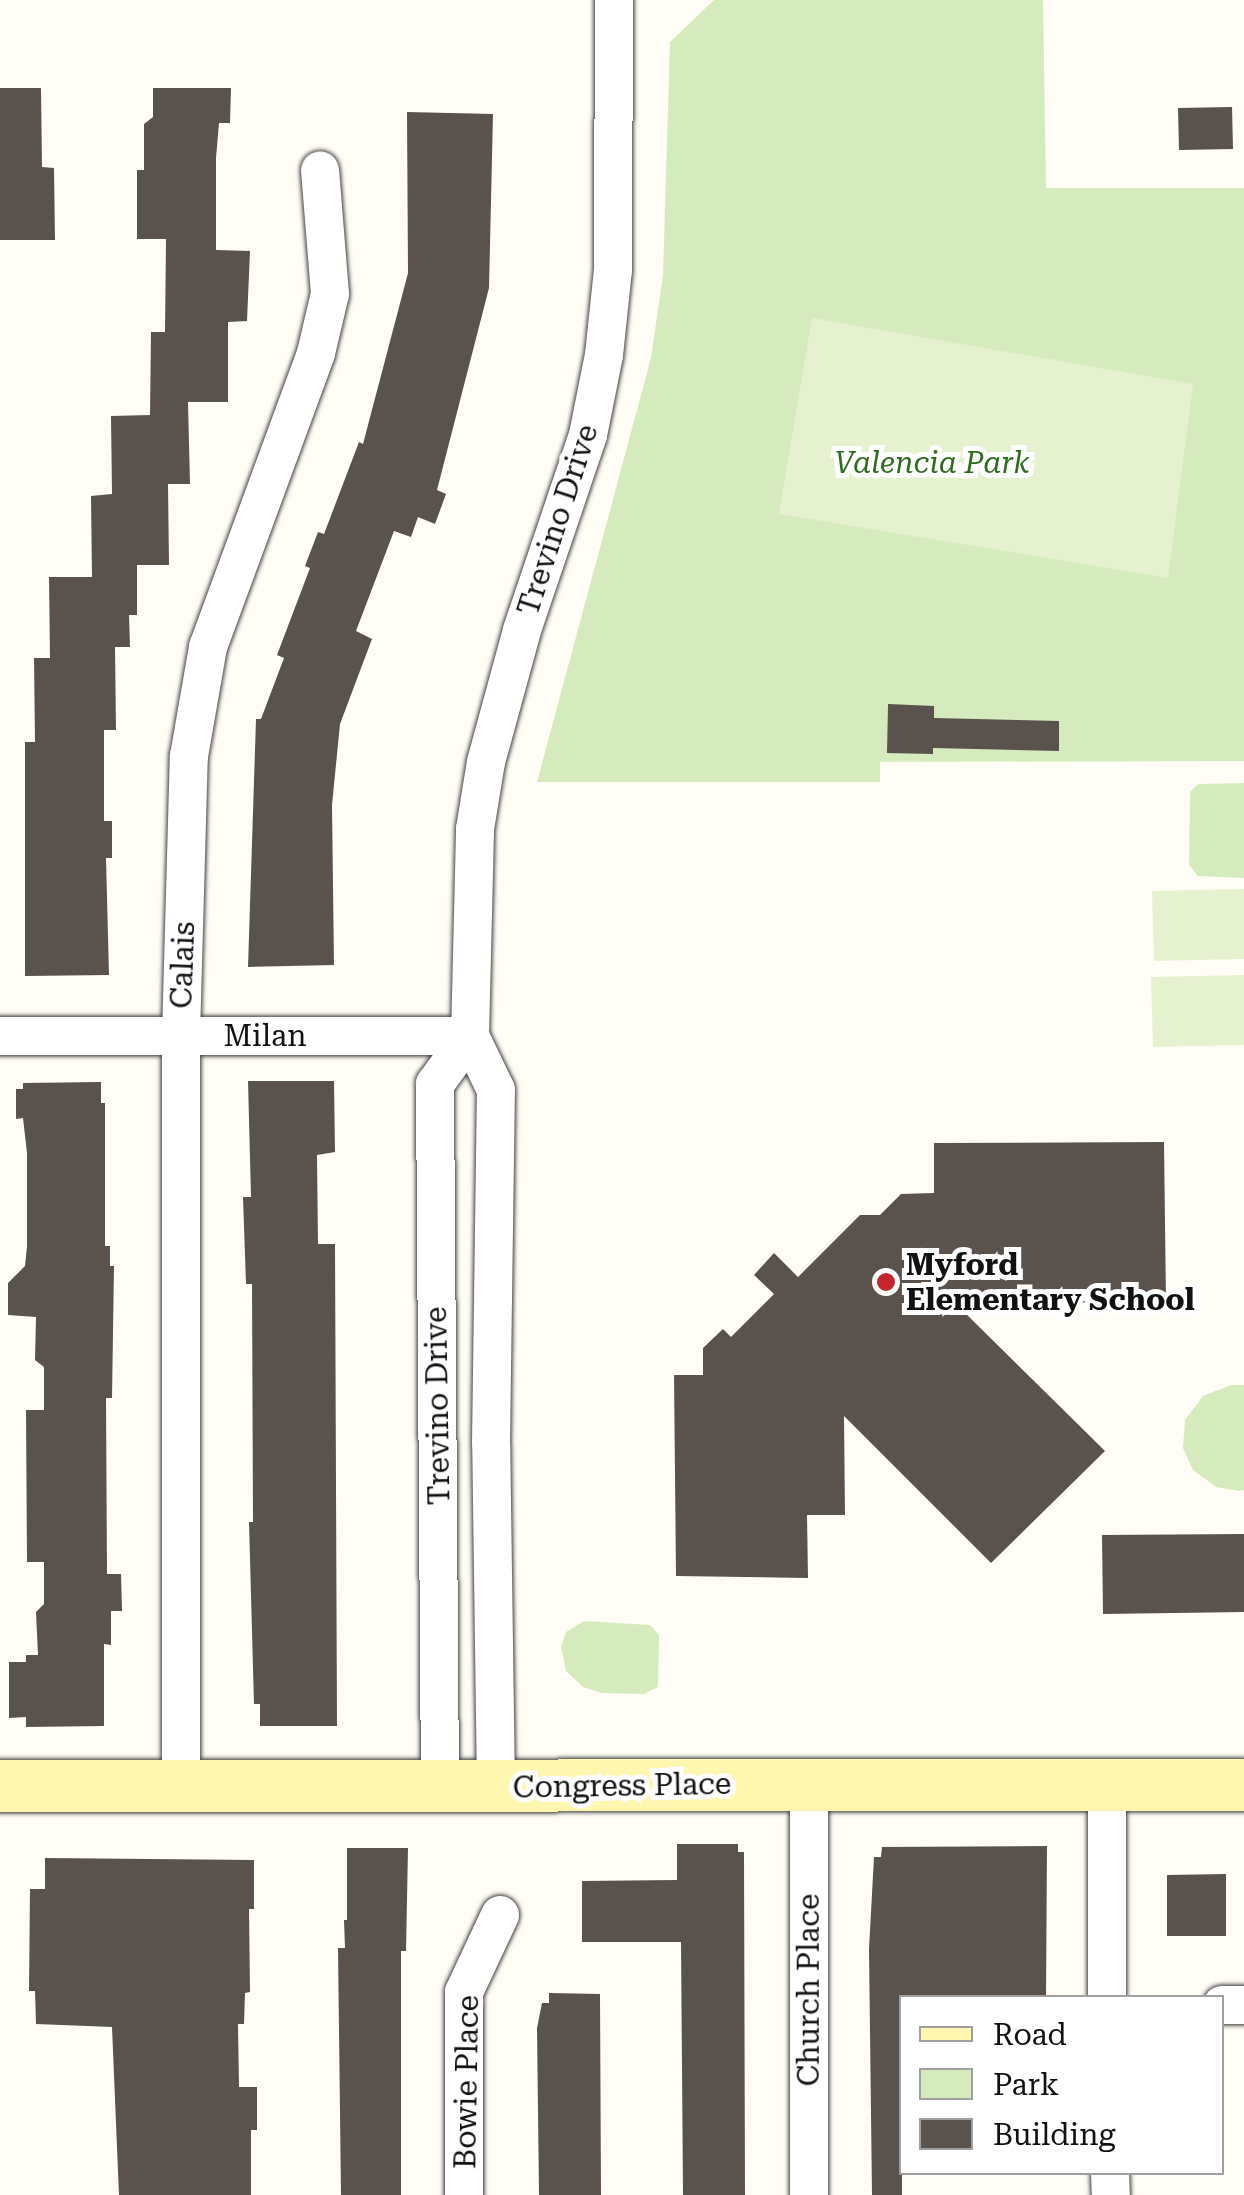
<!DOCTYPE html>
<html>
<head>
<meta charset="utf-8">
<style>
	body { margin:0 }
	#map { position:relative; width:1244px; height:2195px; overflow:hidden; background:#fffdf5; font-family:"Roboto Serif",serif }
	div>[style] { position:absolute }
	.green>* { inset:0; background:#d5ebbd }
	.pitch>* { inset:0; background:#e6f2cf }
	.building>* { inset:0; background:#5a524d }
	.roads { filter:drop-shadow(0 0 2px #444) drop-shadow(0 0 2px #444) }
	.street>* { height:38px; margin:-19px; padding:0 19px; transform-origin:19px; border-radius:19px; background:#fff }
	.secondary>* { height:52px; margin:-26px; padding:0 26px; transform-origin:26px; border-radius:26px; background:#fff6b0 }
	.dots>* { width:28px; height:28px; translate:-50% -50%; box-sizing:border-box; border:5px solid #fff; border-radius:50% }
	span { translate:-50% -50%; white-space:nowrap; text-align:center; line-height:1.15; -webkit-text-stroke:10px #fff; paint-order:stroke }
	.park-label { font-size:30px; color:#2f6b1f; font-style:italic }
	.street-label { font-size:30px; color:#111 }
	.poi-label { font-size:30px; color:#111; font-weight:700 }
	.left { translate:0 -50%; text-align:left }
	.legend { position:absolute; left:899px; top:1995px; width:325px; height:180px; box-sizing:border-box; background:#fff; border:2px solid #a0a0a0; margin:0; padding:12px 18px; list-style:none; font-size:30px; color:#111 }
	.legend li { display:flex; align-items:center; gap:20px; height:50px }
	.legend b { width:50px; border:2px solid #a0a0a0 }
</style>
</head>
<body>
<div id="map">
	<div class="green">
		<i style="clip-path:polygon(714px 0,1043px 0,1046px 188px,1244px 188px,1244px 761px,880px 762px,880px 782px,537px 782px,651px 358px,663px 275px,670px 42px)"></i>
		<i style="clip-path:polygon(1244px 783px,1244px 878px,1198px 876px,1189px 865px,1190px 792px,1198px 784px)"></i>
		<i style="clip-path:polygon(1231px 1385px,1244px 1385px,1244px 1490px,1239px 1491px,1216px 1487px,1193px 1470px,1183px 1448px,1185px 1420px,1203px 1396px)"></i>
		<i style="clip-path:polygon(584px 1621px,650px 1625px,659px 1635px,658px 1687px,644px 1694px,602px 1693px,583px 1687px,566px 1671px,561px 1647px,566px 1632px)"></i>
	</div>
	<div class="pitch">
		<i style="clip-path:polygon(812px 318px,1193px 384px,1168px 578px,779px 514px)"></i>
		<i style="clip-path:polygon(1244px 889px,1244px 959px,1154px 961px,1152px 891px)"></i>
		<i style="clip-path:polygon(1244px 975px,1244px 1045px,1153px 1047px,1151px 977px)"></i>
	</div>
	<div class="building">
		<i style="clip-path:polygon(0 88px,41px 88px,42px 167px,54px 168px,55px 240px,0 240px)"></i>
		<i style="clip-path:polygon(153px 88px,231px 88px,230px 123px,219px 123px,216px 158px,216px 250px,250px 251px,247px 321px,228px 322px,228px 402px,188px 402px,190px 484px,168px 484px,169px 565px,137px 565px,137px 615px,129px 615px,130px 647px,115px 647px,116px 730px,104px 730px,104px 821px,112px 821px,112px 858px,106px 858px,109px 975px,25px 976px,25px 742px,35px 742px,34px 658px,50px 658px,49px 577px,92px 577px,91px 496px,112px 494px,111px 416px,150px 415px,151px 332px,165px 332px,166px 239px,137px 239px,137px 170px,144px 170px,144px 124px,153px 117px)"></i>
		<i style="clip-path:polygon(1232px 107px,1233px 149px,1179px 150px,1178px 108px)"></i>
		<i style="clip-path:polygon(407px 112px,493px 114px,489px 288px,437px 490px,446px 494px,435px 524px,418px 517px,411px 537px,394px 531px,356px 631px,372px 639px,340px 724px,332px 805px,334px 965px,248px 967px,256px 719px,261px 719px,284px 658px,277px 655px,310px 568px,305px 566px,318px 532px,324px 534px,359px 442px,363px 444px,408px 273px)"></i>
		<i style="clip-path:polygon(888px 704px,934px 706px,934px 718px,1059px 721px,1059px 751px,933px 748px,933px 754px,887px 753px)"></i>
		<i style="clip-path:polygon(248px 1081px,334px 1081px,335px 1152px,317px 1155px,318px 1244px,335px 1244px,337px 1726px,260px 1726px,260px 1704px,254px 1704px,249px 1522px,253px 1522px,252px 1284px,246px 1284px,243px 1197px,251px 1197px)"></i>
		<i style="clip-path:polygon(101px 1082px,101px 1103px,105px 1103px,105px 1246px,110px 1246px,110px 1266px,114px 1266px,112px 1398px,106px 1398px,107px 1574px,121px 1574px,122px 1611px,111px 1611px,111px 1645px,104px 1644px,104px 1726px,26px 1727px,26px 1717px,9px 1718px,9px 1662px,26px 1662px,26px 1655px,38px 1655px,36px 1612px,44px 1604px,44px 1562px,27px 1562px,26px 1410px,44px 1410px,44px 1367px,35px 1360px,36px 1317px,8px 1315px,8px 1283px,25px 1266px,27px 1246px,27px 1153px,23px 1118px,16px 1119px,16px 1089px,23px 1089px,23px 1083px)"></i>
		<i style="clip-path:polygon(1164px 1142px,1166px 1302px,955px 1303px,1105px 1451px,991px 1563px,844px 1416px,845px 1515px,807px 1515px,808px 1578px,676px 1576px,674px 1375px,703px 1375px,703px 1348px,723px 1329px,731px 1337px,774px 1294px,754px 1275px,774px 1253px,798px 1277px,860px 1215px,880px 1215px,901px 1194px,934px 1193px,934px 1143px)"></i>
		<i style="clip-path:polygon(1244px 1534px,1244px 1612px,1103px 1614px,1102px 1535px)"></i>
		<i style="clip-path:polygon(677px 1844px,738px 1844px,738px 1852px,744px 1852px,745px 2195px,683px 2195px,681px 1942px,582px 1942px,582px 1881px,677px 1880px)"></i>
		<i style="clip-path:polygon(1047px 1846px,1046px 1998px,902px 1998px,902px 2195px,872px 2195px,869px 1949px,874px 1857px,881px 1857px,882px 1847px)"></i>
		<i style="clip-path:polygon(347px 1848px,408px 1848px,406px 1951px,401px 1951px,401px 2195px,341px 2195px,338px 1948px,345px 1948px,344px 1920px,347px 1920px)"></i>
		<i style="clip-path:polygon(45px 1858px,254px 1860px,254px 1909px,249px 1909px,250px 1992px,245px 1993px,244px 2024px,238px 2024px,239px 2087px,257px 2087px,257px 2130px,251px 2130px,251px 2195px,119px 2195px,112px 2027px,36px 2024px,35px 1991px,29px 1991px,30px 1889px,45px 1889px)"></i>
		<i style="clip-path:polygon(1226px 1874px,1226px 1936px,1167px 1936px,1167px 1875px)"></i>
		<i style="clip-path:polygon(549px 1993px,600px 1994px,601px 2195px,539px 2195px,537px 2028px,542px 2003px,549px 2003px)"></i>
	</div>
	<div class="roads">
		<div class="street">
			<i style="left:0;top:1036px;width:470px"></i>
			<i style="left:181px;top:1784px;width:748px;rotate:-90deg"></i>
			<i style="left:181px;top:1036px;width:280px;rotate:-88.4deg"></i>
			<i style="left:189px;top:756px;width:111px;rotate:-80.1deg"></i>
			<i style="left:208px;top:647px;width:313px;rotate:-69.8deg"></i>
			<i style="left:316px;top:353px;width:61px;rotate:-76.7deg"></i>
			<i style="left:330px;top:294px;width:124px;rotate:-94.6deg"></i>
			<i style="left:809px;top:1784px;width:411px;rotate:90deg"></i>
			<i style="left:440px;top:1787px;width:703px;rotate:-90.41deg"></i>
			<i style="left:435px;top:1084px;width:59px;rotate:-53.9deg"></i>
			<i style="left:496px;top:1788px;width:345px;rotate:-90.8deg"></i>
			<i style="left:491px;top:1443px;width:353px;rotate:-89.2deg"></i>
			<i style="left:496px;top:1090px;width:60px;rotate:-115.7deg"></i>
			<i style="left:470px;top:1036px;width:207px;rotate:-88.6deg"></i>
			<i style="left:475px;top:829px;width:68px;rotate:-80.7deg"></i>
			<i style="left:486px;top:762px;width:137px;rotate:-74.7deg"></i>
			<i style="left:522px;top:630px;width:206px;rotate:-71.3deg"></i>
			<i style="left:588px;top:435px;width:82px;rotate:-78.7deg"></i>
			<i style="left:604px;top:355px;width:85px;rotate:-84deg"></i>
			<i style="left:613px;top:270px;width:270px;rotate:-89.8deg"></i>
			<i style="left:1107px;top:1998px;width:215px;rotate:-90deg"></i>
			<i style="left:1222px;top:2005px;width:22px"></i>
			<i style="left:1110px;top:2172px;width:23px;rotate:88deg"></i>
			<i style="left:464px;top:2195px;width:203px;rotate:-90deg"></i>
			<i style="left:464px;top:1992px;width:85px;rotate:-64.9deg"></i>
		</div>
		<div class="secondary">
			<i style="left:0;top:1786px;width:1244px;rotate:-0.05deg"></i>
		</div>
	</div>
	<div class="dots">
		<i style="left:886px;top:1282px;background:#c4262e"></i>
	</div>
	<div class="park-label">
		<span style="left:932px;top:463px">Valencia Park</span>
	</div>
	<div class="street-label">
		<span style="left:558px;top:520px;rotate:-72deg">Trevino Drive</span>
		<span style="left:183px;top:965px;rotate:-88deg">Calais</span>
		<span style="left:265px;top:1036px">Milan</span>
		<span style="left:438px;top:1406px;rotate:-91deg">Trevino Drive</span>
		<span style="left:622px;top:1786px;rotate:-1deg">Congress Place</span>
		<span style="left:809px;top:1990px;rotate:-90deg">Church Place</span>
		<span style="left:467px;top:2082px;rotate:-89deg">Bowie Place</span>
	</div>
	<div class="poi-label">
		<span class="left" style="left:906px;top:1282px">Myford<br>Elementary School</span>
	</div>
	<ul class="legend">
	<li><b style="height:12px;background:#fff6b0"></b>Road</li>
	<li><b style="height:28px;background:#d5ebbd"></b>Park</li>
	<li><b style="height:28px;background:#5a524d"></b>Building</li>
	</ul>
</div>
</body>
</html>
